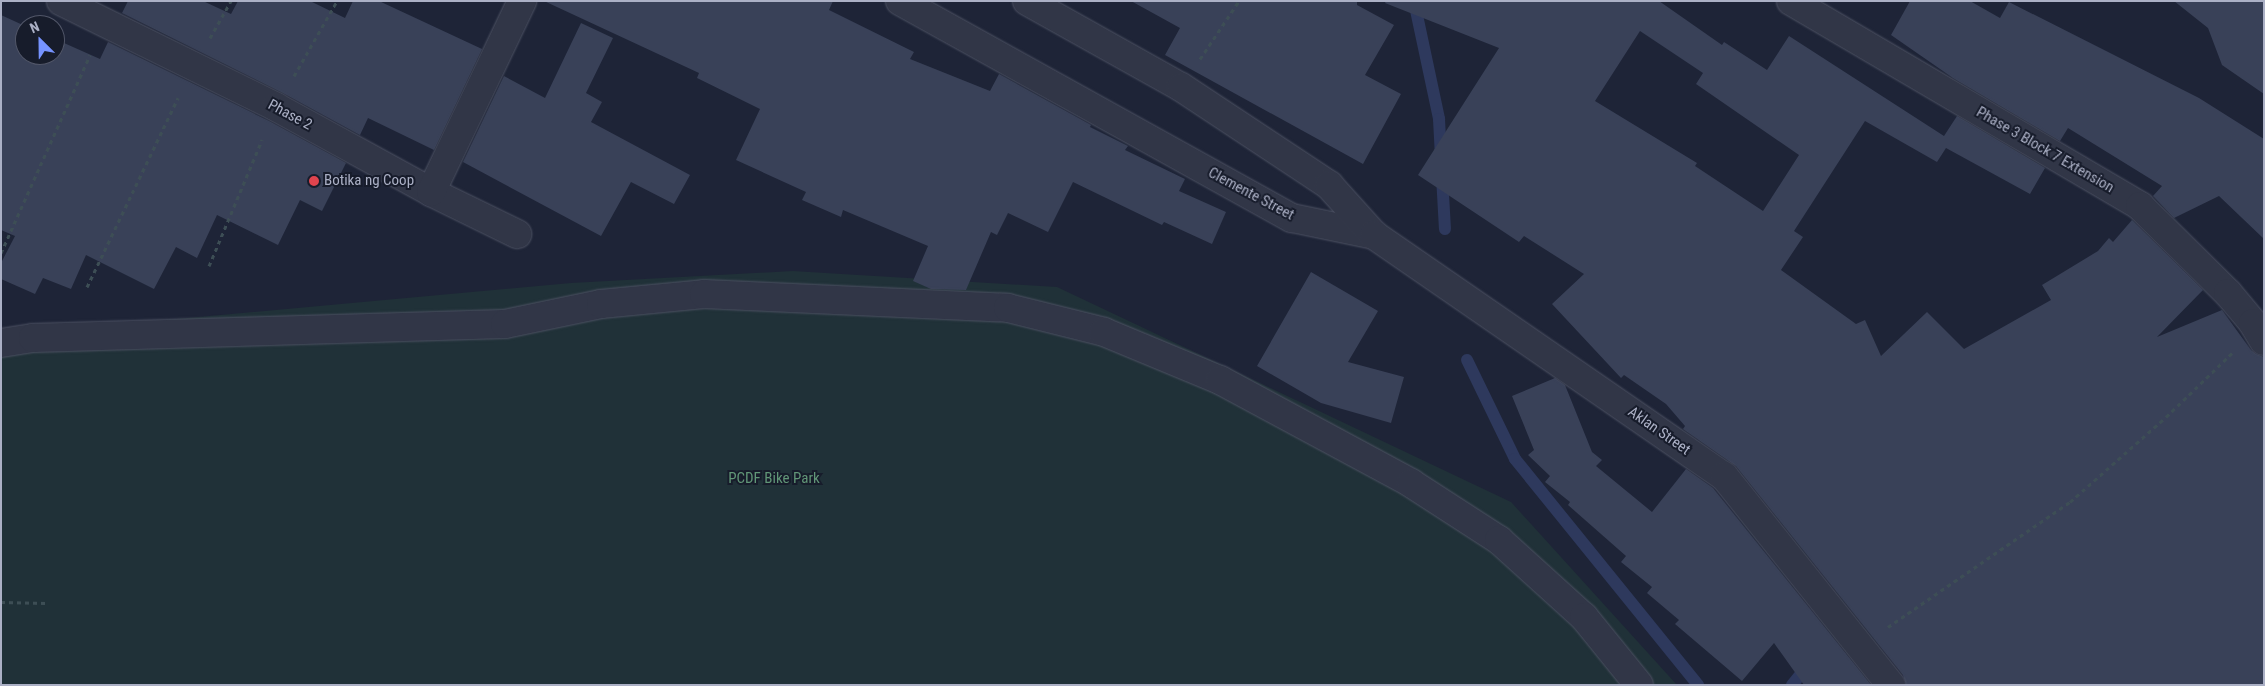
<!DOCTYPE html>
<html>
<head>
<meta charset="utf-8">
<style>
	body { margin:0 }
	#map { position:relative; width:2265px; height:686px; overflow:hidden; background:#1e2437; font-family:"Roboto Condensed",sans-serif }
	div>[style] { position:absolute }
	.green>* { inset:0; background:#203138 }
	.stream>* { height:12px; margin:-6px; padding:0 6px; transform-origin:6px; border-radius:6px; background:#2e395d }
	.building>* { inset:0; background:#394158 }
	.path>* { height:3px; margin-top:-1.5px; transform-origin:0; background:repeating-linear-gradient(90deg,#3d4e55 0 4px,transparent 0 8px) }
	.roads { filter:drop-shadow(0 0 1px #4c5162) drop-shadow(0 0 1px #4c5162) }
	.minor>* { height:28px; margin:-14px; padding:0 14px; transform-origin:14px; border-radius:14px; background:#313647 }
	.dots>* { width:14px; height:14px; translate:-50% -50%; box-sizing:border-box; border:2px solid #171c2b; border-radius:50% }
	span { translate:-50% -50%; white-space:nowrap; text-align:center; line-height:1.15; -webkit-text-stroke:4px #171c2b; paint-order:stroke }
	.street-label { font-size:15px; color:#abb0c5 }
	.poi-label { font-size:15px; color:#abb0c5 }
	.left { translate:0 -50%; text-align:left }
	.park-label { font-size:15px; color:#619677 }
	.frame { position:absolute; inset:0; border:2px solid #abb0c5; pointer-events:none }
	.north { position:absolute; left:15px; top:15px; width:50px; height:50px; box-sizing:border-box; background:#171c2b; border:1px solid #525769; border-radius:50%; rotate:337deg; font-size:14px; font-weight:700; line-height:20px; text-align:center; color:#abb0c5 }
	.north::after { content:''; display:block; margin:auto; width:18px; height:22px; background:#7693ff; clip-path:polygon(50% 0,100% 100%,50% 72%,0 100%) }
</style>
</head>
<body>
<div id="map">
	<div class="green">
		<i style="clip-path:polygon(793px 271px,1057px 287px,1511px 502px,1677px 685px,1px 685px,1px 335px,571px 283px)"></i>
	</div>
	<div class="stream">
		<i style="left:1414px;top:1px;width:121px;rotate:78deg"></i>
		<i style="left:1439px;top:119px;width:37px;rotate:87deg"></i>
		<i style="left:1442px;top:176px;width:53px;rotate:86.8deg"></i>
		<i style="left:1467px;top:360px;width:110px;rotate:64.1deg"></i>
		<i style="left:1515px;top:459px;width:291px;rotate:51deg"></i>
		<i style="left:1792px;top:685px;width:26px;rotate:-51deg"></i>
	</div>
	<div class="building">
		<i style="clip-path:polygon(128px 1px,203px 1px,231px 14px,238px 1px,310px 1px,345px 18px,353px 1px,379px 1px,482px 49px,434px 150px,368px 118px,360px 135px,283px 93px,122px 13px)"></i>
		<i style="clip-path:polygon(544px 1px,833px 1px,829px 10px,914px 52px,910px 59px,990px 91px,999px 74px,1091px 125px,1090px 127px,1128px 146px,1125px 150px,1185px 179px,1179px 191px,1226px 212px,1212px 244px,1164px 222px,1162px 225px,1073px 182px,1048px 232px,1008px 213px,997px 235px,991px 232px,966px 290px,931px 289px,913px 281px,928px 246px,843px 210px,841px 217px,802px 200px,806px 192px,736px 160px,760px 109px,697px 78px,699px 73px)"></i>
		<i style="clip-path:polygon(1131px 1px,1357px 1px,1357px 5px,1394px 25px,1365px 75px,1401px 94px,1363px 164px,1165px 55px,1180px 28px)"></i>
		<i style="clip-path:polygon(evenodd,1386px 1px,1659px 1px,1722px 45px,1724px 42px,1767px 70px,1789px 36px,1944px 136px,1957px 116px,2045px 168px,2030px 194px,1946px 148px,1937px 162px,1865px 121px,1794px 231px,1803px 237px,1781px 270px,1856px 324px,1865px 320px,1881px 356px,1927px 312px,1964px 349px,2051px 300px,2042px 285px,2098px 251px,2109px 238px,2113px 242px,2132px 220px,2203px 290px,2157px 337px,2222px 310px,2251px 350px,2256px 354px,2264px 357px,2264px 685px,1906px 685px,1903px 675px,1736px 466px,1683px 429px,1685px 426px,1666px 404px,1624px 375px,1621px 378px,1552px 304px,1584px 274px,1524px 236px,1519px 242px,1418px 175px,1499px 48px,1385px 3px,1386px 1px,1640px 31px,1703px 73px,1696px 84px,1799px 155px,1763px 211px,1695px 166px,1697px 163px,1595px 101px,1640px 31px)"></i>
		<i style="clip-path:polygon(1910px 1px,1970px 1px,2000px 18px,2009px 2px,2199px 98px,2264px 139px,2264px 239px,2219px 196px,2174px 218px,2153px 196px,2162px 186px,2068px 128px,2060px 141px,1953px 78px,1891px 35px)"></i>
		<i style="clip-path:polygon(2174px 1px,2264px 1px,2264px 94px,2222px 65px,2208px 28px)"></i>
		<i style="clip-path:polygon(1px 15px,25px 26px,25px 55px,55px 55px,55px 39px,100px 59px,108px 42px,269px 121px,346px 163px,322px 211px,300px 200px,278px 245px,217px 215px,197px 258px,176px 247px,154px 289px,86px 255px,71px 289px,43px 278px,35px 294px,1px 279px,1px 263px,15px 236px,1px 230px)"></i>
		<i style="clip-path:polygon(581px 23px,613px 38px,586px 93px,602px 102px,591px 122px,690px 175px,674px 204px,631px 182px,601px 236px,463px 162px,504px 76px,545px 98px)"></i>
		<i style="clip-path:polygon(1311px 272px,1378px 311px,1348px 362px,1404px 377px,1391px 423px,1321px 403px,1257px 366px)"></i>
		<i style="clip-path:polygon(1555px 378px,1565px 385px,1592px 452px,1602px 460px,1596px 466px,1652px 512px,1686px 469px,1713px 488px,1871px 685px,1804px 685px,1774px 643px,1742px 681px,1675px 624px,1679px 620px,1647px 593px,1652px 587px,1621px 562px,1626px 556px,1568px 505px,1570px 502px,1545px 482px,1550px 476px,1528px 455px,1534px 450px,1512px 396px)"></i>
	</div>
	<div class="path">
		<i style="left:210px;top:38px;width:43px;rotate:-60.4deg"></i>
		<i style="left:1200px;top:59px;width:70px;rotate:-56.1deg"></i>
		<i style="left:294px;top:76px;width:86px;rotate:-60.2deg"></i>
		<i style="left:1px;top:253px;width:217px;rotate:-65.8deg"></i>
		<i style="left:209px;top:266px;width:137px;rotate:-67.2deg"></i>
		<i style="left:87px;top:287px;width:210px;rotate:-64.3deg"></i>
		<i style="left:1px;top:602px;width:45px;rotate:1.3deg"></i>
		<i style="left:1888px;top:627px;width:221px;rotate:-34.5deg"></i>
		<i style="left:2070px;top:502px;width:128px;rotate:-41.5deg"></i>
		<i style="left:2166px;top:417px;width:92px;rotate:-44.1deg"></i>
	</div>
	<div class="roads">
		<div class="minor">
			<i style="left:61px;top:1px;width:240px;rotate:26.2deg"></i>
			<i style="left:276px;top:107px;width:177px;rotate:28.7deg"></i>
			<i style="left:431px;top:192px;width:96px;rotate:26deg"></i>
			<i style="left:900px;top:1px;width:448px;rotate:29deg"></i>
			<i style="left:1292px;top:218px;width:84px;rotate:11.7deg"></i>
			<i style="left:1027px;top:1px;width:176px;rotate:29.2deg"></i>
			<i style="left:1181px;top:87px;width:178px;rotate:33.5deg"></i>
			<i style="left:1329px;top:185px;width:67px;rotate:48deg"></i>
			<i style="left:1374px;top:235px;width:425px;rotate:34.6deg"></i>
			<i style="left:1724px;top:476px;width:268px;rotate:51.4deg"></i>
			<i style="left:1791px;top:1px;width:405px;rotate:30.4deg"></i>
			<i style="left:2140px;top:206px;width:124px;rotate:44.7deg"></i>
			<i style="left:2228px;top:293px;width:39px;rotate:50deg"></i>
			<i style="left:2253px;top:323px;width:21px;rotate:59deg"></i>
			<i style="left:431px;top:192px;width:212px;rotate:-64.5deg"></i>
			<i style="left:1px;top:343px;width:32px;rotate:-9deg"></i>
			<i style="left:33px;top:338px;width:472px;rotate:-1.7deg"></i>
			<i style="left:505px;top:324px;width:98px;rotate:-11.8deg"></i>
			<i style="left:601px;top:304px;width:103px;rotate:-5.5deg"></i>
			<i style="left:704px;top:294px;width:304px;rotate:2.6deg"></i>
			<i style="left:1008px;top:308px;width:99px;rotate:14deg"></i>
			<i style="left:1104px;top:332px;width:126px;rotate:22.5deg"></i>
			<i style="left:1220px;top:380px;width:217px;rotate:28.3deg"></i>
			<i style="left:1411px;top:483px;width:105px;rotate:32.9deg"></i>
			<i style="left:1499px;top:540px;width:115px;rotate:42.2deg"></i>
			<i style="left:1584px;top:617px;width:87px;rotate:51deg"></i>
		</div>
	</div>
	<div class="dots">
		<i style="left:314px;top:181px;background:#e0444e"></i>
	</div>
	<div class="street-label">
		<span style="left:290px;top:115px;rotate:28deg">Phase 2</span>
		<span style="left:2045px;top:150px;rotate:30deg">Phase 3 Block 7 Extension</span>
		<span style="left:1251px;top:194px;rotate:28deg">Clemente Street</span>
		<span style="left:1659px;top:431px;rotate:35deg">Aklan Street</span>
	</div>
	<div class="poi-label">
		<span class="left" style="left:324px;top:181px">Botika ng Coop</span>
	</div>
	<div class="park-label">
		<span style="left:774px;top:479px">PCDF Bike Park</span>
	</div>
	<div class="frame"></div>
	<div class="north">N</div>
</div>
</body>
</html>
